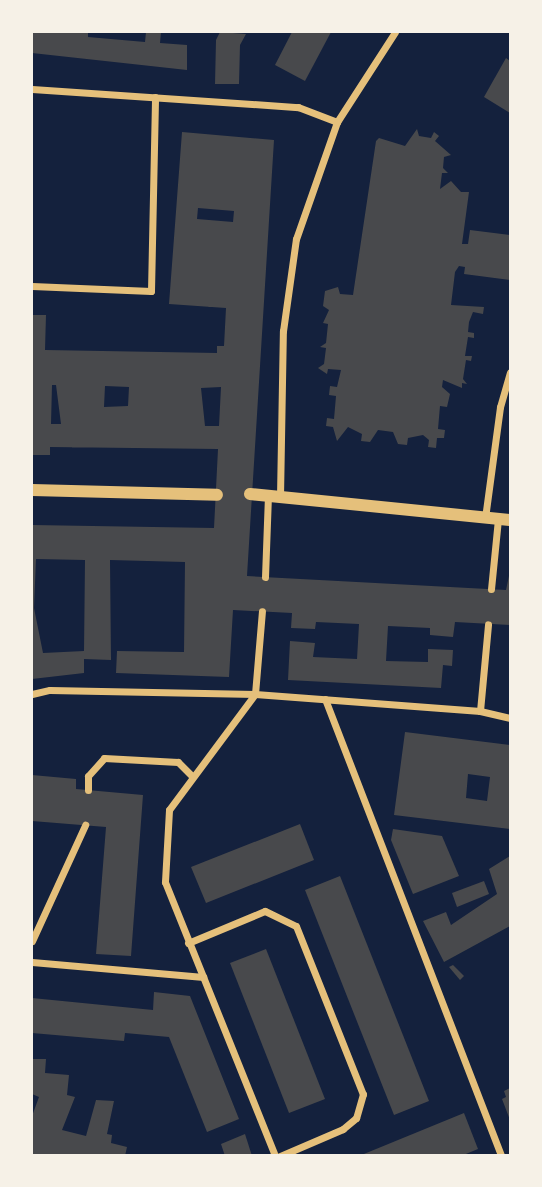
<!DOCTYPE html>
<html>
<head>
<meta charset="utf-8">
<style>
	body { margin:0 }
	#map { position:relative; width:542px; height:1187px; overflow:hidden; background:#14213d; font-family:"Times New Roman",serif }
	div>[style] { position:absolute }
	.building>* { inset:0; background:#48494c }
	.minor>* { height:7px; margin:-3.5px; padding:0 3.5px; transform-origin:3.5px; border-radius:3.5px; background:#e5c07b }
	.tertiary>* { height:12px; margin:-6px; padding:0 6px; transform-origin:6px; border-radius:6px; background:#e5c07b }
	span { translate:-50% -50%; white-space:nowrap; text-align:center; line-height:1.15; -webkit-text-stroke:7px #f6f1e7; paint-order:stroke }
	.frame { position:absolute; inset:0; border:33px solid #f6f1e7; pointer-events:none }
</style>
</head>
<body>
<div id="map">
	<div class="building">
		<i style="clip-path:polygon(32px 32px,88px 32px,88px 37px,145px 42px,146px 32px,161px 32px,160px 43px,187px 45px,187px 70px,32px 53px)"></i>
		<i style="clip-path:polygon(220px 32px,246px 34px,240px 45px,239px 84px,215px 84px,216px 40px)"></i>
		<i style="clip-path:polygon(292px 32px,331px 32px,305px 81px,275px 65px)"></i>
		<i style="clip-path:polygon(506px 58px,510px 61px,510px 113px,484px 97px)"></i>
		<i style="clip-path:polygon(417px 129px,419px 136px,431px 138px,434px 132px,439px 136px,435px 141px,451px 155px,444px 157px,443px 168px,448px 173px,442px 173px,440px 189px,451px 181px,461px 192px,469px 192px,462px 244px,468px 244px,470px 230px,510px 235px,510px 280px,464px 274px,465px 267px,459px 266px,455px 272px,451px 305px,484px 307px,483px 314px,473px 312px,469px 322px,468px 332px,474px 333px,474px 338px,468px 337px,465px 356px,472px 356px,471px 361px,466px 360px,463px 379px,467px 384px,462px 383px,462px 388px,443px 380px,442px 387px,450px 394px,447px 407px,440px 406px,438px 429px,445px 430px,444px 438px,437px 438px,436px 448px,428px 447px,429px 440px,423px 435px,408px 438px,407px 445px,398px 444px,393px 432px,378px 430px,370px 442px,361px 441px,362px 434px,348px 427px,337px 441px,333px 427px,326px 426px,327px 418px,334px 419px,336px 396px,329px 395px,330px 386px,337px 387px,341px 370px,328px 369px,327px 374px,318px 368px,324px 364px,326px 348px,320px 347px,326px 343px,328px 324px,323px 323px,329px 310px,323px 306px,325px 291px,338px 287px,340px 294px,353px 295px,376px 141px,379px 138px,405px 146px)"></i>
		<i style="clip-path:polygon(evenodd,182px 132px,274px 140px,247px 576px,506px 590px,510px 571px,510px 625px,455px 622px,453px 637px,430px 635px,430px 628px,388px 626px,386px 661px,428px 662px,428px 649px,453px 650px,452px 666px,443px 665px,441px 688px,288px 680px,290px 641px,315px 643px,313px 657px,357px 659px,359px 624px,316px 622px,315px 629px,291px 628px,292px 613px,233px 610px,229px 677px,116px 673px,117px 651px,184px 652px,185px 562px,110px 560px,111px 660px,84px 659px,84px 673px,32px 679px,32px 525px,214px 528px,218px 449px,50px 447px,50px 455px,32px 455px,32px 315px,46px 315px,45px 350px,217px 353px,217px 346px,224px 346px,226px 308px,169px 304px,182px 132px,198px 208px,234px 211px,233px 222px,197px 219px,198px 208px,182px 132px,52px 385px,56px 385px,61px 424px,51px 424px,52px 385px,182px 132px,105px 386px,129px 387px,128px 406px,104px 407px,105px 386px,182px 132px,221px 387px,219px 426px,205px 426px,201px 388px,221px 387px,182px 132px,36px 559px,85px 560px,84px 651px,43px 653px,34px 608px,36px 559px)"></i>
		<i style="clip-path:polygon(evenodd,405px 732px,510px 745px,510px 829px,394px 815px,405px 732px,468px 774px,490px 777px,487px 801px,466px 798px,468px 774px)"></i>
		<i style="clip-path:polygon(32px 775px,76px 779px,76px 789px,143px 795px,131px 956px,96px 954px,106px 827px,32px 821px)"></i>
		<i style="clip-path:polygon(300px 824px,314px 860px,206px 903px,191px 867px)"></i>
		<i style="clip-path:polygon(393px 829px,442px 836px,459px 876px,413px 894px,391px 840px)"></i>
		<i style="clip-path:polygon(510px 856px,510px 926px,444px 962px,423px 921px,446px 912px,451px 925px,497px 894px,489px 869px)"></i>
		<i style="clip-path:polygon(340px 876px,429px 1101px,394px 1115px,305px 890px)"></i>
		<i style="clip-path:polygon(484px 881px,489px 894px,457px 907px,452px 893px)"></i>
		<i style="clip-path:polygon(266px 949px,325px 1099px,289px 1113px,230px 963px)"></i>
		<i style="clip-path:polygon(453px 965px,464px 976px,460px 980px,449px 967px)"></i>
		<i style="clip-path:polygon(154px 992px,190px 996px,239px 1119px,207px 1132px,169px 1037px,125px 1033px,124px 1041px,32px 1033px,32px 998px,153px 1010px)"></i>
		<i style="clip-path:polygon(32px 1059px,46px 1059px,45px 1073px,69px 1075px,67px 1095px,75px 1097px,62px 1130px,86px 1136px,96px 1100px,114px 1101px,107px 1134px,112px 1135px,111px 1143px,127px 1147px,125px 1156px,32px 1156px,32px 1116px,39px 1097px,32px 1094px)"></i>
		<i style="clip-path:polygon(510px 1088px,510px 1120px,502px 1099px,506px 1097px,504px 1091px)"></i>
		<i style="clip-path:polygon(464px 1113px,478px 1149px,461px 1156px,359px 1156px)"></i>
		<i style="clip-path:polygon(245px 1134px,252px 1156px,225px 1156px,221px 1144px)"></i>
	</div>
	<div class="minor">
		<i style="left:32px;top:89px;width:267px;rotate:3.9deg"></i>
		<i style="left:298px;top:107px;width:42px;rotate:21deg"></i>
		<i style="left:32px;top:286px;width:119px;rotate:2.4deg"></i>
		<i style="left:151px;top:291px;width:194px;rotate:-88.8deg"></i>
		<i style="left:280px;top:497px;width:166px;rotate:-89deg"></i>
		<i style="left:283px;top:331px;width:93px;rotate:-82deg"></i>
		<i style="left:296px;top:239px;width:124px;rotate:-70.7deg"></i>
		<i style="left:337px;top:122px;width:107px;rotate:-57.2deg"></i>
		<i style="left:485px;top:518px;width:112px;rotate:-82.3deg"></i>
		<i style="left:500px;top:407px;width:36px;rotate:-74deg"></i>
		<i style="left:265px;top:577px;width:81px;rotate:-87.9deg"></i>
		<i style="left:491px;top:589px;width:70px;rotate:-84.3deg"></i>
		<i style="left:32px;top:694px;width:18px;rotate:-13deg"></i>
		<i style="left:50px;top:690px;width:205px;rotate:1.1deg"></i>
		<i style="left:255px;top:694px;width:226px;rotate:4.3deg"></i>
		<i style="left:480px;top:711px;width:31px;rotate:13deg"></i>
		<i style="left:255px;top:694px;width:144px;rotate:126.6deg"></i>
		<i style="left:169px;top:810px;width:72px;rotate:93.2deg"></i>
		<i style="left:165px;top:882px;width:295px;rotate:68.1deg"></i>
		<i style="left:255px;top:694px;width:83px;rotate:-85.2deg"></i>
		<i style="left:325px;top:699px;width:490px;rotate:68.9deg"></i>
		<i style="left:480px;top:711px;width:87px;rotate:-84.7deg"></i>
		<i style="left:88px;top:790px;width:14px;rotate:-90deg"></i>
		<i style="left:88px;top:776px;width:24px;rotate:-48deg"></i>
		<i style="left:104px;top:758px;width:74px;rotate:3.1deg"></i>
		<i style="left:178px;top:762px;width:18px;rotate:45deg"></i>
		<i style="left:32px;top:941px;width:128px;rotate:-65.4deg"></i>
		<i style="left:188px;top:943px;width:83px;rotate:-22.6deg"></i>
		<i style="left:265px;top:911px;width:34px;rotate:26deg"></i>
		<i style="left:296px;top:926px;width:181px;rotate:68.3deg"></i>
		<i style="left:363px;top:1094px;width:25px;rotate:106deg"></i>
		<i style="left:356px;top:1118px;width:17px;rotate:140deg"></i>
		<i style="left:343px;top:1129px;width:69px;rotate:156.8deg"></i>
		<i style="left:32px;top:962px;width:172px;rotate:5deg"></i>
	</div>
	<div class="tertiary">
		<i style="left:32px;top:490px;width:185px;rotate:1.5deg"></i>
		<i style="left:250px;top:494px;width:261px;rotate:5.7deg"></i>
	</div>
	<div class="frame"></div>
</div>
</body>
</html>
